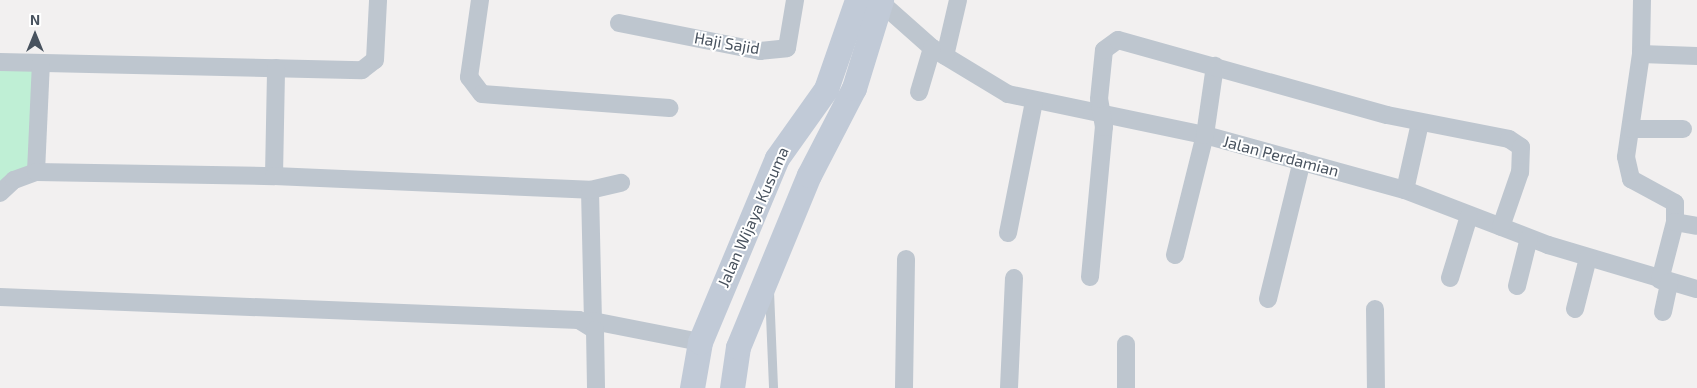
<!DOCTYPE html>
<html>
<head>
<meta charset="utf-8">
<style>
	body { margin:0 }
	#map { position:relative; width:1697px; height:388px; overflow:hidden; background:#f2f0f0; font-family:"Exo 2",sans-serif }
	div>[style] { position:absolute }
	.green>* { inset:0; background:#bfefd5 }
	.lane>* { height:9px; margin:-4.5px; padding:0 4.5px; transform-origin:4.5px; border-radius:4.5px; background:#bec6cf }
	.street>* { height:18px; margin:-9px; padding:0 9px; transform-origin:9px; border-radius:9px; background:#bec6cf }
	.secondary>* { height:25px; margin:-12.5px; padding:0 12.5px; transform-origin:12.5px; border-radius:12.5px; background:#c1cad7 }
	span { translate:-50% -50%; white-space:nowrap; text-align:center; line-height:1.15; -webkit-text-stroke:4px #fff; paint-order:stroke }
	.street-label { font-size:16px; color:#48525e }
	.north { position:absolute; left:10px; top:10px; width:50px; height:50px; -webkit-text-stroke:4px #fff; paint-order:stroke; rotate:0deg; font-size:14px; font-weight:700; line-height:20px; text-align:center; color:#48525e }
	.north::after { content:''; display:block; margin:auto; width:18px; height:22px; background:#48525e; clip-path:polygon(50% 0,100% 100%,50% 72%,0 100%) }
</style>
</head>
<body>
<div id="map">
	<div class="green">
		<i style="clip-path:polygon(0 66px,35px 68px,31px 165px,0 183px)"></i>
	</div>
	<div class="lane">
		<i style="left:769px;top:291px;width:97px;rotate:87.6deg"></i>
	</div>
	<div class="street">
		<i style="left:480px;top:0;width:78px;rotate:98.1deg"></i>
		<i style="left:469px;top:77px;width:21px;rotate:53deg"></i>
		<i style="left:482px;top:94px;width:188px;rotate:4.3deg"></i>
		<i style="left:878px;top:0;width:72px;rotate:41.6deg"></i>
		<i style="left:932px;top:48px;width:89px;rotate:31.2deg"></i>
		<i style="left:1008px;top:94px;width:201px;rotate:11.8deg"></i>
		<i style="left:1205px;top:135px;width:207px;rotate:15.4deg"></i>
		<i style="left:1405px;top:190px;width:153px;rotate:21deg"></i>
		<i style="left:1548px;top:245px;width:155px;rotate:16.5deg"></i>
		<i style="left:1642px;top:0;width:54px;rotate:91.1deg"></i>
		<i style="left:1641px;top:54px;width:104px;rotate:98.3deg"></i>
		<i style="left:1626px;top:157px;width:23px;rotate:77deg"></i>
		<i style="left:1631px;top:179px;width:50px;rotate:28.6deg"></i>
		<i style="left:1675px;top:203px;width:19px;rotate:90deg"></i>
		<i style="left:1675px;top:222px;width:60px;rotate:104.5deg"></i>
		<i style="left:619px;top:23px;width:144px;rotate:11.2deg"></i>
		<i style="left:760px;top:51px;width:27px;rotate:-6deg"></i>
		<i style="left:787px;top:48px;width:49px;rotate:-80.5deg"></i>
		<i style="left:1641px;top:54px;width:56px;rotate:2deg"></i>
		<i style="left:945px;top:56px;width:57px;rotate:-76.9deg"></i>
		<i style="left:0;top:62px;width:362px;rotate:1.3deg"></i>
		<i style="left:362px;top:70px;width:16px;rotate:-38deg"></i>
		<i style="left:375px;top:60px;width:60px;rotate:-87.1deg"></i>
		<i style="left:919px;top:92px;width:46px;rotate:-73.5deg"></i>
		<i style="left:1631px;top:129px;width:52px"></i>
		<i style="left:36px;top:172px;width:109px;rotate:-87.4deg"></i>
		<i style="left:274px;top:176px;width:108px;rotate:-88.9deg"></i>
		<i style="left:590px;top:190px;width:131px;rotate:88.7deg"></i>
		<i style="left:593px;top:321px;width:109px;rotate:11.1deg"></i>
		<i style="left:1405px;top:190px;width:69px;rotate:-77.4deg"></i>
		<i style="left:0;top:193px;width:19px;rotate:-43deg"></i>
		<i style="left:14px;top:180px;width:23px;rotate:-20deg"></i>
		<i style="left:36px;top:172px;width:238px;rotate:1deg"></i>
		<i style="left:274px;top:176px;width:316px;rotate:2.5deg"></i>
		<i style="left:590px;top:190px;width:32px;rotate:-13deg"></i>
		<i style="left:1675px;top:222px;width:22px;rotate:10deg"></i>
		<i style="left:1008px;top:233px;width:134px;rotate:-78.8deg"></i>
		<i style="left:1175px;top:255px;width:124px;rotate:-76deg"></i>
		<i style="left:1205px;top:135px;width:70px;rotate:-81.8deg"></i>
		<i style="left:1090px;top:277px;width:151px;rotate:-84.7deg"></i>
		<i style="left:1104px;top:127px;width:28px;rotate:-100deg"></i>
		<i style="left:1099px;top:99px;width:49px;rotate:-84.2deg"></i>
		<i style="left:1104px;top:50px;width:17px;rotate:-36deg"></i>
		<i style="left:1118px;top:40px;width:279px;rotate:15.6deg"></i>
		<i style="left:1387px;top:115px;width:124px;rotate:11.1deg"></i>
		<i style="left:1509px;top:139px;width:14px;rotate:34deg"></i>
		<i style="left:1521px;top:147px;width:25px;rotate:92deg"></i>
		<i style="left:1520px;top:172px;width:58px;rotate:109.1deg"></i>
		<i style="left:1450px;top:278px;width:65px;rotate:-73deg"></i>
		<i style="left:1517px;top:286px;width:49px;rotate:-76deg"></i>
		<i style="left:0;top:297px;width:579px;rotate:2.27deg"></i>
		<i style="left:579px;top:320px;width:19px;rotate:32deg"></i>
		<i style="left:595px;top:330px;width:58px;rotate:89deg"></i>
		<i style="left:1268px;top:299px;width:142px;rotate:-76.2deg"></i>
		<i style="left:1375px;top:309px;width:79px;rotate:89.3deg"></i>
		<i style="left:1575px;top:309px;width:53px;rotate:-75.7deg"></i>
		<i style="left:1663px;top:312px;width:30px;rotate:-78deg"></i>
		<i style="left:1126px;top:344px;width:44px;rotate:90deg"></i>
		<i style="left:904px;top:388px;width:129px;rotate:-89.1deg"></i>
		<i style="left:1009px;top:388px;width:110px;rotate:-87.4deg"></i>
	</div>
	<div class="secondary">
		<i style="left:692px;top:388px;width:47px;rotate:-80.1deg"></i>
		<i style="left:700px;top:342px;width:199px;rotate:-67.3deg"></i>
		<i style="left:777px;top:158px;width:85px;rotate:-54.6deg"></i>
		<i style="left:826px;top:89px;width:94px;rotate:-70.8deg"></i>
		<i style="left:732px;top:388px;width:41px;rotate:-81.7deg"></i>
		<i style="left:738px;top:347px;width:186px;rotate:-67.6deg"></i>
		<i style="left:809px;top:175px;width:98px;rotate:-62.7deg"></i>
		<i style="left:854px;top:88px;width:92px;rotate:-72.9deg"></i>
	</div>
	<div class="street-label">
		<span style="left:727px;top:43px;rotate:10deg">Haji Sajid</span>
		<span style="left:1281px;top:156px;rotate:15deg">Jalan Perdamian</span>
		<span style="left:753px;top:217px;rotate:-66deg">Jalan Wijaya Kusuma</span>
	</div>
	<div class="north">N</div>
</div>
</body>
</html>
